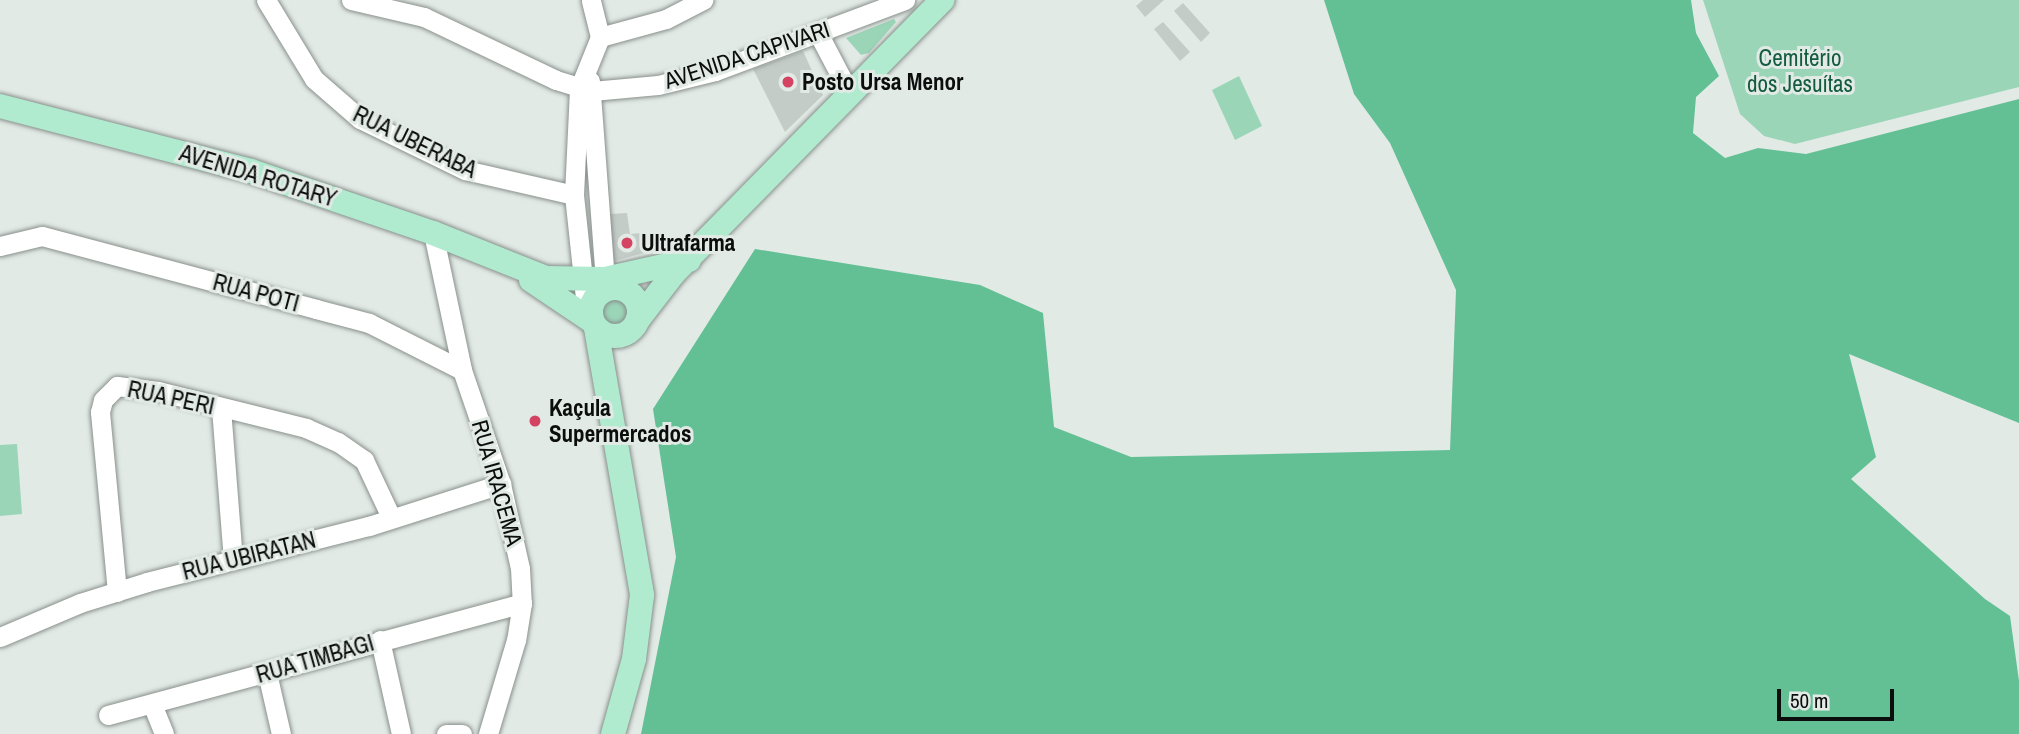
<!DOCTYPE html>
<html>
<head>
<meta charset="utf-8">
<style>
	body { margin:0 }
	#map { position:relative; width:2019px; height:734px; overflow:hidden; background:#e2eae6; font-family:"Archivo Narrow",sans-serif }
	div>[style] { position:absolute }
	.green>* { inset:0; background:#9bd5b8 }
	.round { border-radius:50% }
	.forest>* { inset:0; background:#63c095 }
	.building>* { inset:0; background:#c4ccc7 }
	.roads { filter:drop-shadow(0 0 2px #89908c) drop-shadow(0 0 2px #89908c) }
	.minor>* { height:19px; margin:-9.5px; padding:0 9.5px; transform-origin:9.5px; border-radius:9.5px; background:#fff }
	.major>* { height:24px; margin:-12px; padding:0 12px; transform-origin:12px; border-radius:12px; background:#b0ebcf }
	.major>.ring { margin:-12px; padding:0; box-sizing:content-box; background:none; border:24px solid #b0ebcf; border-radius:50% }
	.dots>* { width:19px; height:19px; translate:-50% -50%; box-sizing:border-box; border:4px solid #e2eae6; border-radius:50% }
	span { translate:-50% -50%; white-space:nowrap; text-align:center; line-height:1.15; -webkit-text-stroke:6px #e2eae6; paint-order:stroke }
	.street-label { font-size:23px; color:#0c0e0d }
	.park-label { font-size:23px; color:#135c3f }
	.poi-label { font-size:23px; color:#0c0e0d; font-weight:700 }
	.left { translate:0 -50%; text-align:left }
	.scale { position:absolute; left:1777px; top:689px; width:117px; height:32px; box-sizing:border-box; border:4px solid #0c0e0d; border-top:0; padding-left:9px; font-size:21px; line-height:24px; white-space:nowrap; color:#0c0e0d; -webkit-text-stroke:5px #e2eae6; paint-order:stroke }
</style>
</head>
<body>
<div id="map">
	<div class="green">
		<i style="clip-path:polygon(1703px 0,2019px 0,2019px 87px,1795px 144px,1764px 136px,1740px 114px)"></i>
		<i style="clip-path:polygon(894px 19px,896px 22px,869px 53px,861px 55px,846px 38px)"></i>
		<i style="clip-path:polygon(1239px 76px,1262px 126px,1235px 140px,1212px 90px)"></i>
		<i class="round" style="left:598px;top:295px;width:32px;height:32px"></i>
		<i style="clip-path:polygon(17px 444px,22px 514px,0 516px,0 445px)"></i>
	</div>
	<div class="forest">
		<i style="clip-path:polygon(1324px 0,1691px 0,1696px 33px,1719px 76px,1696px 97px,1693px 133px,1725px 158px,1758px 148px,1806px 154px,2019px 99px,2019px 423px,1849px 354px,1876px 457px,1851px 479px,1985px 599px,2010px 616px,2019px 681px,2019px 734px,641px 734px,676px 557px,653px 409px,755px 249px,980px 285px,1043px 313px,1054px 427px,1131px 457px,1450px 450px,1456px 290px,1390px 143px,1354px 94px)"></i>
	</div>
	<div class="building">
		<i style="clip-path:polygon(1143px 0,1164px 0,1145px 17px,1136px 6px)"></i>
		<i style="clip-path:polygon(1183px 3px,1210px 33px,1201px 42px,1174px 11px)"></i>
		<i style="clip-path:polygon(1163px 22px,1190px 52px,1180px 61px,1154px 29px)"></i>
		<i style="clip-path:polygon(803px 51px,823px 95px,785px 132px,753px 69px)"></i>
		<i style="clip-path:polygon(627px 213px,630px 234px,642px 233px,644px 253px,610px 262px,610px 214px)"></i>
	</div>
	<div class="roads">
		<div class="minor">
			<i style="left:266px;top:0;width:92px;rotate:58.7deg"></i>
			<i style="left:314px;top:79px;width:61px;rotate:41deg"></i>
			<i style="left:360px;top:119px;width:117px;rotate:25.9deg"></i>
			<i style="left:465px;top:170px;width:112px;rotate:12.9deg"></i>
			<i style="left:351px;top:0;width:75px;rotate:13.1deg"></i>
			<i style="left:424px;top:17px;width:146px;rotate:25.5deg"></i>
			<i style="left:556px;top:80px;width:38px;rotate:17deg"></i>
			<i style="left:592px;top:91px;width:66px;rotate:-5.2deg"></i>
			<i style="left:658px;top:85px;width:59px;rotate:-13.8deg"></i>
			<i style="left:715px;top:71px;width:203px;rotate:-20.5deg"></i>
			<i style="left:818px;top:33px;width:69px;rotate:62.3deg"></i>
			<i style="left:600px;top:37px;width:68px;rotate:-15.3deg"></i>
			<i style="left:666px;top:19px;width:42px;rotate:-27.2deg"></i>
			<i style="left:590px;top:81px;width:199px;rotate:85.7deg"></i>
			<i style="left:433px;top:233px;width:140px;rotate:78deg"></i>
			<i style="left:462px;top:370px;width:120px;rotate:71.1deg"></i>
			<i style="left:501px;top:484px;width:86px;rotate:77.3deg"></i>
			<i style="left:520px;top:568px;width:35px;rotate:87deg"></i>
			<i style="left:522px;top:603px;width:37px;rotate:99deg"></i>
			<i style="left:516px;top:640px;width:98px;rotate:106.6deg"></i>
			<i style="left:0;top:246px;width:43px;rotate:-13.4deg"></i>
			<i style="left:42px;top:236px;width:284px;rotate:14.9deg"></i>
			<i style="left:316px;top:309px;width:55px;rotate:14.8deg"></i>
			<i style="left:369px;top:323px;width:104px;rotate:26.8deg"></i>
			<i style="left:590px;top:311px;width:14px;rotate:-111deg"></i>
			<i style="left:585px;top:298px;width:104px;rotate:-96.1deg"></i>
			<i style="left:574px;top:195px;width:106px;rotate:-87.3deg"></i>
			<i style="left:579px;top:89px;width:56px;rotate:-68deg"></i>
			<i style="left:600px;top:37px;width:38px;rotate:-104deg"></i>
			<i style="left:221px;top:408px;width:152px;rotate:85.5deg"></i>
			<i style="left:117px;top:592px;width:181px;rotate:-95.4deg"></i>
			<i style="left:100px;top:412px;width:12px;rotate:-76deg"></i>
			<i style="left:103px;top:400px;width:20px;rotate:-45deg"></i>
			<i style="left:117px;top:386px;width:41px;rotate:7deg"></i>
			<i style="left:158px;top:391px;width:153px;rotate:14deg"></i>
			<i style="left:306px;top:428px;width:35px;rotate:24deg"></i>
			<i style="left:338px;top:442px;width:32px;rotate:35deg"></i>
			<i style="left:364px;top:460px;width:63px;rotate:64.7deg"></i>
			<i style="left:0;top:637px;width:87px;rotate:-23deg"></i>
			<i style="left:80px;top:603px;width:70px;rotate:-17.4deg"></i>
			<i style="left:147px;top:582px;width:229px;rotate:-14.2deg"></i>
			<i style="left:369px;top:526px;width:139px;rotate:-17.7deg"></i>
			<i style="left:380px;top:640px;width:96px;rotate:77.4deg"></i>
			<i style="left:267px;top:673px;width:63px;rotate:77.1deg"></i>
			<i style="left:152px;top:704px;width:32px;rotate:68deg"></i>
			<i style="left:108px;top:715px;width:429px;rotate:-15.1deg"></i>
			<i style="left:446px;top:734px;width:16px"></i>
		</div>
		<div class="major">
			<i style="left:0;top:106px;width:259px;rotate:14.5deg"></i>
			<i style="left:251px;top:171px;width:192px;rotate:18.8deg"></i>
			<i style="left:433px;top:233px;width:122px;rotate:21.7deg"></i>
			<i style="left:546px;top:278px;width:59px;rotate:1deg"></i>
			<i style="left:605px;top:279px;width:86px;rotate:-12.7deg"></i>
			<i style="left:531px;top:280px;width:73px;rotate:33.9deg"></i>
			<i class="ring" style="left:591px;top:288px;width:24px;height:24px"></i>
			<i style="left:637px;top:321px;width:61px;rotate:-52.4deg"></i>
			<i style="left:674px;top:273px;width:383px;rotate:-45.5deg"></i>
			<i style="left:596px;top:328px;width:271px;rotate:80.2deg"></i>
			<i style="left:642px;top:595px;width:64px;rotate:97.1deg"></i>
			<i style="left:634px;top:659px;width:78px;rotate:105.6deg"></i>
		</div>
	</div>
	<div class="dots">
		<i style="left:788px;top:82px;background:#d44462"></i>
		<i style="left:627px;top:243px;background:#d44462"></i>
		<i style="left:535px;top:421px;background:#d44462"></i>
	</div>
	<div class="street-label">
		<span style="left:747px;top:55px;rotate:-18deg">AVENIDA CAPIVARI</span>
		<span style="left:415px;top:142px;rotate:26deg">RUA UBERABA</span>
		<span style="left:258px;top:176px;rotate:17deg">AVENIDA ROTARY</span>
		<span style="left:256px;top:293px;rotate:15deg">RUA POTI</span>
		<span style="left:171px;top:398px;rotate:12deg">RUA PERI</span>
		<span style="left:497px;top:483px;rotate:74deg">RUA IRACEMA</span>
		<span style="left:249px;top:556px;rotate:-14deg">RUA UBIRATAN</span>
		<span style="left:315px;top:659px;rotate:-16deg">RUA TIMBAGI</span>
	</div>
	<div class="park-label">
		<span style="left:1800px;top:71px">Cemitério<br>dos Jesuítas</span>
	</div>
	<div class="poi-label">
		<span class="left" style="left:802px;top:82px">Posto Ursa Menor</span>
		<span class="left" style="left:641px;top:243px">Ultrafarma</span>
		<span class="left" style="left:549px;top:421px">Kaçula<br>Supermercados</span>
	</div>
	<div class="scale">50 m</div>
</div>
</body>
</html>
